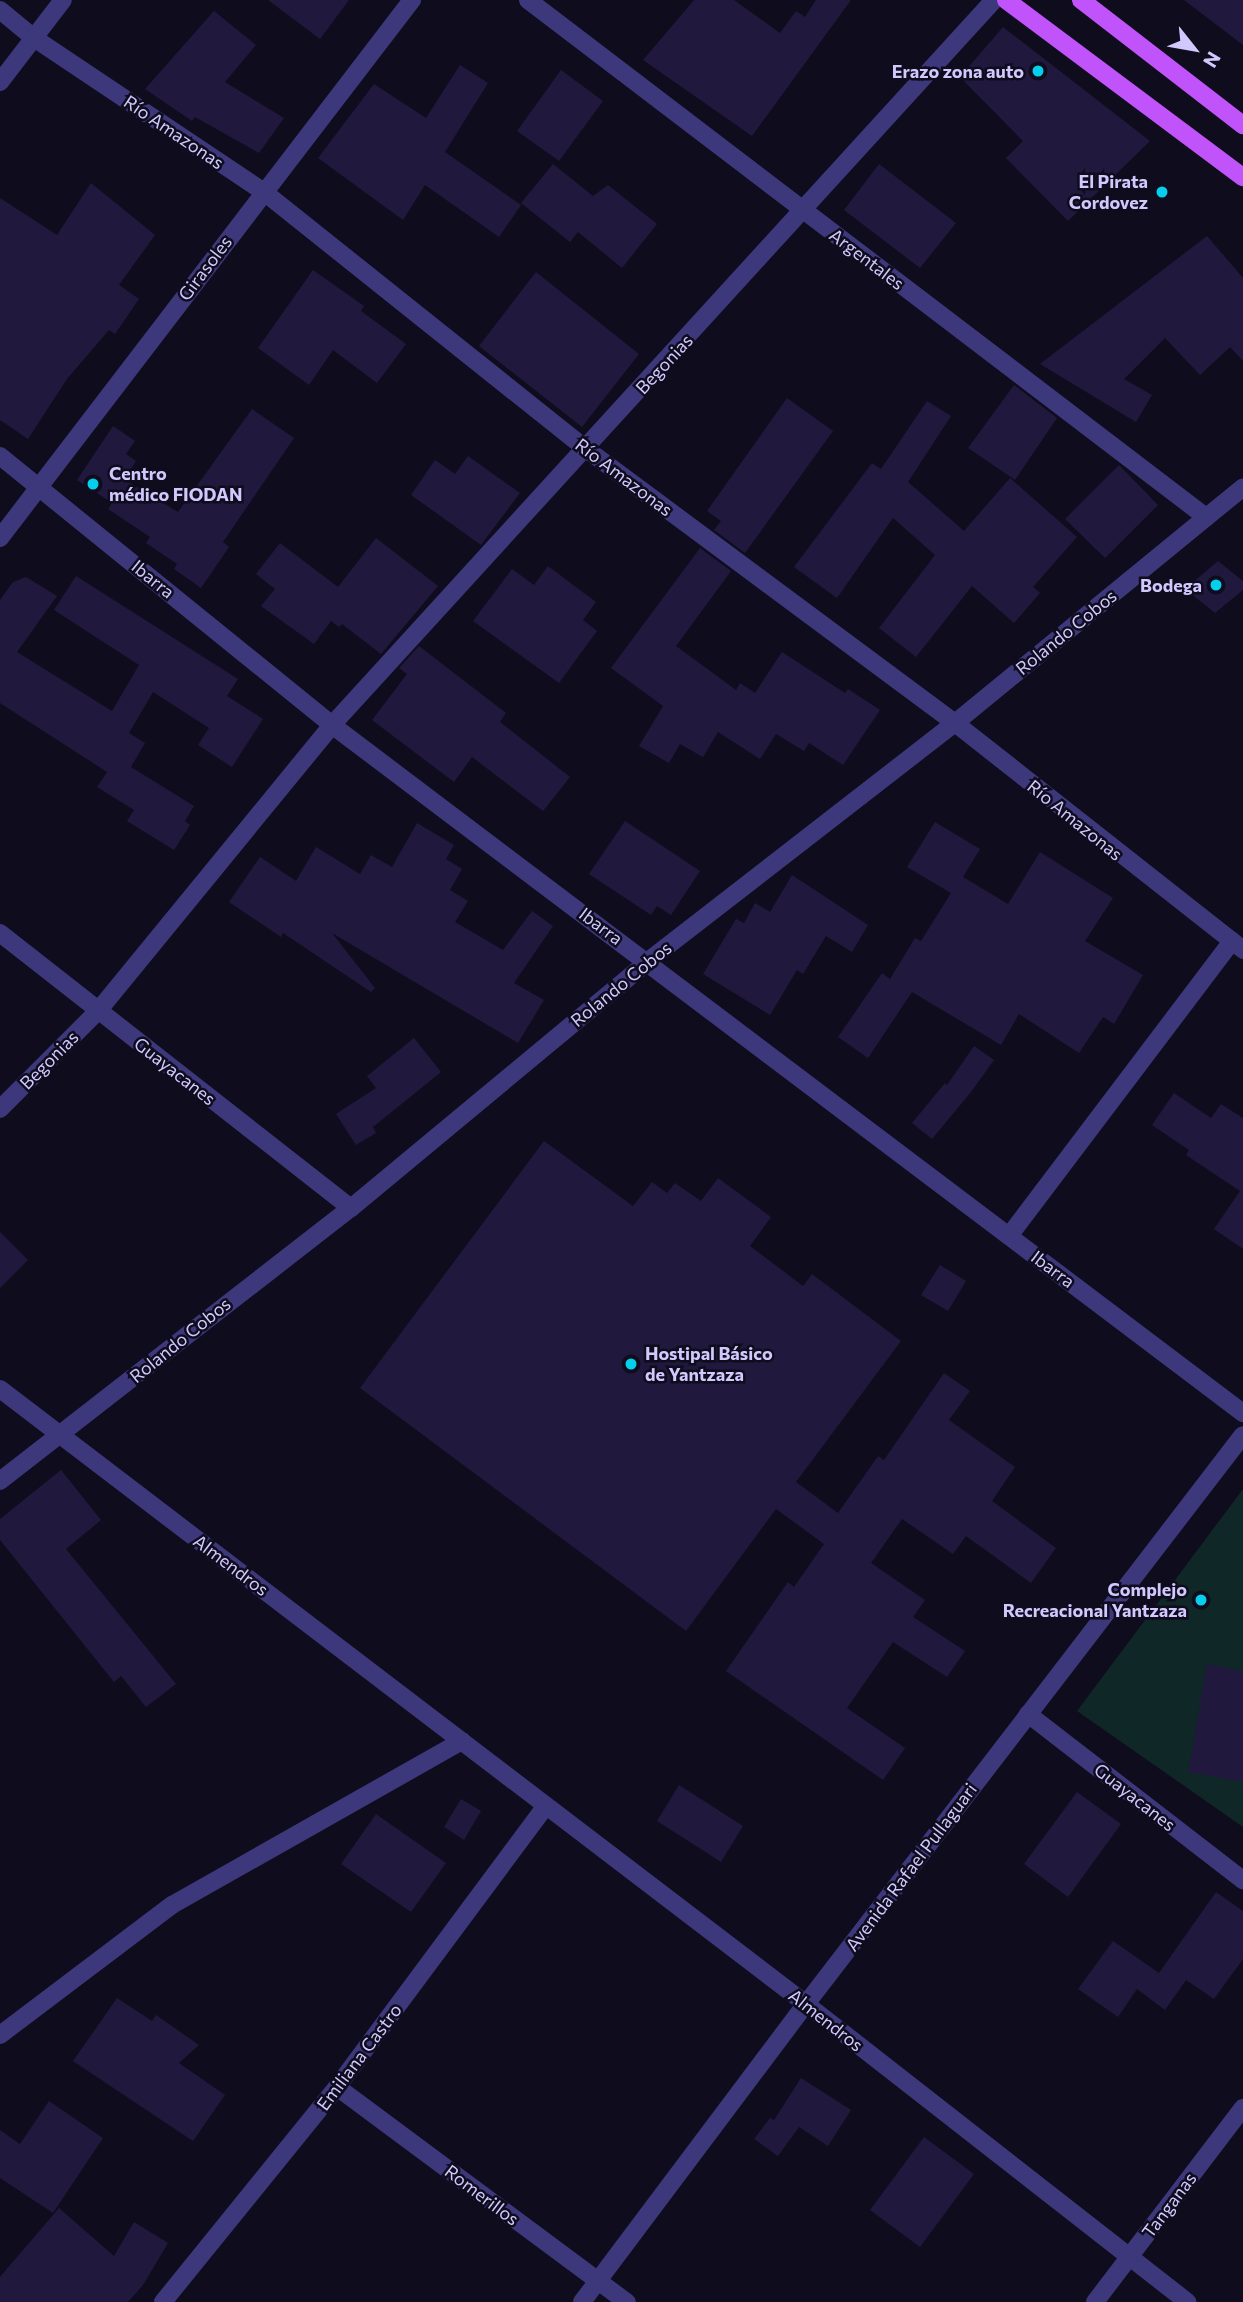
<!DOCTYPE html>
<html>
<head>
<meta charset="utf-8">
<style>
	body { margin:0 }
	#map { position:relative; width:1243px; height:2302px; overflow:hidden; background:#0f0c1d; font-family:Commissioner,sans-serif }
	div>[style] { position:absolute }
	.green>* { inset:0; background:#0f2726 }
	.building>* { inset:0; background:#21193d }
	.minor>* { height:18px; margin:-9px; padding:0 9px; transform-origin:9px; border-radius:9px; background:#3c387b }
	.major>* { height:18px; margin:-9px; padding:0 9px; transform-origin:9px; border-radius:9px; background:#c153fb }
	.dots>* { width:19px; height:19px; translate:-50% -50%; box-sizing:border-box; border:4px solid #0f0c1d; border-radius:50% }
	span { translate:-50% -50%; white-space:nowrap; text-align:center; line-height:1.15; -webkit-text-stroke:5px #0f0c1d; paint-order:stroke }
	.poi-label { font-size:18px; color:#d1c9fe; font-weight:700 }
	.right { translate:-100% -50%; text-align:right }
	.left { translate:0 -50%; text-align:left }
	.street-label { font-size:18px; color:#d1c9fe }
	.north { position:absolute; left:1159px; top:14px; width:70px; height:70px; -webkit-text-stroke:5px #0f0c1d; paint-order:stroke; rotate:121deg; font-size:19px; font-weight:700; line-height:28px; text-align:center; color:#d1c9fe }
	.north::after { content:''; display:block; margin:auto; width:24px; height:32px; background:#d1c9fe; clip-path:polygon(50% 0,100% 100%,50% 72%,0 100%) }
</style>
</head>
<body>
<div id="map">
	<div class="green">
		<i style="clip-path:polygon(1243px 1489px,1243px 1827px,1077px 1711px)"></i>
	</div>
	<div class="building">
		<i style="clip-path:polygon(268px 0,349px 0,320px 39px)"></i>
		<i style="clip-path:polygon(694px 0,734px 0,780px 33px,796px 11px,805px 17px,816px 0,851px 0,752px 136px,643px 60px)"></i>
		<i style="clip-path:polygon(1184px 0,1243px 0,1243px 45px)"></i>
		<i style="clip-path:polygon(214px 11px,256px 45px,225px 82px,284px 118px,259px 153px,195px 117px,192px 121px,145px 89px)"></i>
		<i style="clip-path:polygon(1003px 27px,1150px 141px,1068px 221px,1006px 158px,1023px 141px,960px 77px)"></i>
		<i style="clip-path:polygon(460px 65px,488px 83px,445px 152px,521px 205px,499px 237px,425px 185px,403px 220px,318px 158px,374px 84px,426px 118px)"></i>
		<i style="clip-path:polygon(561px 70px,603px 101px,559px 161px,517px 131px)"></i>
		<i style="clip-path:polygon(553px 164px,593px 196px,608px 185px,657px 224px,622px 268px,578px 232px,570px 242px,521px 203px)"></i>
		<i style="clip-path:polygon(879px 164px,956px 223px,920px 268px,844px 210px)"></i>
		<i style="clip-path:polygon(91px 183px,155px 235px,119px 285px,139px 299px,115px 334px,109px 330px,67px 379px,28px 439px,0 420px,0 198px,57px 235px)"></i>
		<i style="clip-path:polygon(1207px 236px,1243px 278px,1243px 361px,1230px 347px,1200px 375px,1165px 338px,1124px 379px,1152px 395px,1136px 422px,1040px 364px)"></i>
		<i style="clip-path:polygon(313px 270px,364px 306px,361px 311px,406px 344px,377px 383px,333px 350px,309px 385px,258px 348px)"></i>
		<i style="clip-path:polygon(536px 272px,639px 354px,582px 427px,479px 346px)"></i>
		<i style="clip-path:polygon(1014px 385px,1057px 418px,1015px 480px,968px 448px)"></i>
		<i style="clip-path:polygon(787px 398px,833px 431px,745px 553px,714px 530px,721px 521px,707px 511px)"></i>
		<i style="clip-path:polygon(927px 401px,951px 416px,908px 482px,964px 531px,1010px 478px,1077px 537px,1033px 587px,1040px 593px,1014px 623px,972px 586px,916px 657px,879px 628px,935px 555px,893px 518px,837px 598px,794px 567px,872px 463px,881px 469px)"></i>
		<i style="clip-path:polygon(252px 409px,294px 438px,223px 542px,229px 547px,201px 588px,174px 569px,177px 564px,146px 543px,150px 537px,108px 509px,112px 503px,77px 480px,113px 426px,135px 441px,126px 454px,136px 461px,124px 479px,178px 512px)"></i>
		<i style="clip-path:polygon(468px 456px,520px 493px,481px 545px,411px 495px,435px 460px,455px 474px)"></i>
		<i style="clip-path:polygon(1119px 465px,1158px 505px,1105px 558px,1065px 519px)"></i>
		<i style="clip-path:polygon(376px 538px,438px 586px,381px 654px,342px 624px,339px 627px,331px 621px,314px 644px,261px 606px,275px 589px,256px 574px,280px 543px,338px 587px)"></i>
		<i style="clip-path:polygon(700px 548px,731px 571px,676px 646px,736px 690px,740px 683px,755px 693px,782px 652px,845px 693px,848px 689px,880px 710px,843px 765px,809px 743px,804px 751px,776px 734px,760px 759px,718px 732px,703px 757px,680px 744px,669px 763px,639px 746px,663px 706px,611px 668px)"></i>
		<i style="clip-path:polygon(1218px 561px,1243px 581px,1243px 590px,1215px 613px,1185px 589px)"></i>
		<i style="clip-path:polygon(548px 566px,596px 602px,583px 620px,597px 631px,559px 683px,473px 621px,512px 569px,534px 585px)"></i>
		<i style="clip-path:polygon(76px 576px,238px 679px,227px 696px,263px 719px,232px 767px,198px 745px,209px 728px,153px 692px,129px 733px,145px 743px,131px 767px,194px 806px,185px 821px,190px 825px,174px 850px,127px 821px,134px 810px,97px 787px,107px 772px,0 703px,0 600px,13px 582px,26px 577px,57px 596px,17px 652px,112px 711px,139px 665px,54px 610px)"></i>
		<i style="clip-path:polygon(419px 646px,506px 713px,500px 722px,570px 777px,543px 811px,472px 757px,454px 782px,372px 720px,407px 674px,399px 668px)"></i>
		<i style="clip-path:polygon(625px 821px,700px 871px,671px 915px,657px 906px,651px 915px,589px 874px)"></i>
		<i style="clip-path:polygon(935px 822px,980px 849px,963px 877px,1008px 904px,1040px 852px,1113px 898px,1085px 941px,1143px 975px,1114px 1024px,1103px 1017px,1079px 1053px,1019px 1014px,1001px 1045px,912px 992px,868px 1058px,838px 1037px,882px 973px,890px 979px,915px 938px,921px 941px,951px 893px,907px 867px)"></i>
		<i style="clip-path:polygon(417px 823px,454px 845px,446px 859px,462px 869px,450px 890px,468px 901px,455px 922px,503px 950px,532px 911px,553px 926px,514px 983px,544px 1000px,518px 1043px,332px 933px,375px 988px,371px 992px,283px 933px,281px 937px,229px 902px,260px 857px,296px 881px,316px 847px,360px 874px,371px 855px,392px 867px)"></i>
		<i style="clip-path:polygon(792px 875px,868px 925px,852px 952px,826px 936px,803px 974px,797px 970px,770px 1015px,703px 974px,736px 919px,744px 923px,755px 903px,770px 912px)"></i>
		<i style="clip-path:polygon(414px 1038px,441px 1072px,373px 1127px,376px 1133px,356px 1145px,336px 1114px,376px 1088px,367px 1076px)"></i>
		<i style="clip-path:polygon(974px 1046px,994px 1060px,971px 1092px,932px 1139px,912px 1123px,945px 1083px,947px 1085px)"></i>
		<i style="clip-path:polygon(1174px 1093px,1211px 1118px,1221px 1104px,1243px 1118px,1243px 1249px,1214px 1229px,1240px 1191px,1186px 1155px,1189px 1150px,1152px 1125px)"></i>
		<i style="clip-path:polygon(544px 1141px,633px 1206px,652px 1182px,667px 1193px,675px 1183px,701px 1201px,718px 1178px,771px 1217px,750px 1246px,803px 1286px,812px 1274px,901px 1341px,796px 1482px,838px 1513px,878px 1456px,884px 1460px,944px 1373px,970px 1391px,949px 1420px,1015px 1467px,992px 1501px,1056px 1548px,1031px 1583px,966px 1536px,953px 1554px,902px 1519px,871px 1563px,925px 1600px,913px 1617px,965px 1651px,947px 1677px,893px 1642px,847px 1708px,905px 1748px,883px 1780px,726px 1671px,788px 1582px,794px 1587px,824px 1544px,776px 1509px,686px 1631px,360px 1388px)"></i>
		<i style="clip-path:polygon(0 1232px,28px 1260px,0 1288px)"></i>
		<i style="clip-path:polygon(940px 1265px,966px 1281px,948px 1311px,921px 1295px)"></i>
		<i style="clip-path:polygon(61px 1470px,101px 1520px,66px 1549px,176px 1684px,146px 1707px,121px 1676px,114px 1682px,0 1540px,0 1519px)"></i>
		<i style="clip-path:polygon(1207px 1664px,1243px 1671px,1243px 1782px,1188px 1772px)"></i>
		<i style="clip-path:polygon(679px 1785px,743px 1826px,721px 1862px,657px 1821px)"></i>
		<i style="clip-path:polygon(1077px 1792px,1121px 1824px,1068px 1897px,1024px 1864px)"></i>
		<i style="clip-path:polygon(461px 1799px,481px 1811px,464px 1840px,444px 1827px)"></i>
		<i style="clip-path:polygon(376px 1814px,446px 1863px,411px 1912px,341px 1864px)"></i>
		<i style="clip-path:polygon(1216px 1892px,1243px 1911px,1243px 1959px,1214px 1999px,1186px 1980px,1165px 2010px,1137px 1989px,1118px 2017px,1078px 1989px,1113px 1941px,1159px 1973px)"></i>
		<i style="clip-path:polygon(117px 1998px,152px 2021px,156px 2015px,199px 2045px,179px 2063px,225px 2095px,193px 2141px,73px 2061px)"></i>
		<i style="clip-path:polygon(801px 2078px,851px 2110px,828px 2146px,799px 2127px,778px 2156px,754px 2139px,770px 2118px,774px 2120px)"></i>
		<i style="clip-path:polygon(49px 2101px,103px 2138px,53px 2213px,0 2178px,0 2130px,20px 2144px)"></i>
		<i style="clip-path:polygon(924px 2137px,974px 2174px,920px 2247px,870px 2210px)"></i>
		<i style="clip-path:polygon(59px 2208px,114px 2256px,134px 2222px,168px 2243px,143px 2285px,128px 2302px,0 2302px,0 2277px)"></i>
	</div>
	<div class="minor">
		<i style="left:528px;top:0;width:853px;rotate:37.33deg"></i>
		<i style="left:0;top:10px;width:44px;rotate:39.5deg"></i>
		<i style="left:34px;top:38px;width:277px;rotate:33.8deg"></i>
		<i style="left:264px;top:192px;width:412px;rotate:38.6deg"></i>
		<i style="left:586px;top:449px;width:460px;rotate:36.6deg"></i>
		<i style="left:955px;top:723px;width:367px;rotate:38.2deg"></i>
		<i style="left:0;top:82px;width:103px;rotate:-52.5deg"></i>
		<i style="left:0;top:456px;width:427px;rotate:39deg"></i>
		<i style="left:332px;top:725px;width:1142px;rotate:37.06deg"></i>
		<i style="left:0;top:538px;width:678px;rotate:-52.56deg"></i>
		<i style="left:0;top:933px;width:446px;rotate:38.1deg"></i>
		<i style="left:0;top:1109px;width:139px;rotate:-45deg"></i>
		<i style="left:98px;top:1011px;width:370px;rotate:-50.7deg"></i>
		<i style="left:332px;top:725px;width:982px;rotate:-47.6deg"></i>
		<i style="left:1009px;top:1236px;width:370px;rotate:-52.9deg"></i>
		<i style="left:0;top:1389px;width:1014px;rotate:37.34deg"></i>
		<i style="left:806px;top:2004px;width:484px;rotate:38deg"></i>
		<i style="left:0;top:1481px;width:445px;rotate:-37.9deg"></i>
		<i style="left:351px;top:1208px;width:386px;rotate:-39.7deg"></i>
		<i style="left:648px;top:961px;width:388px;rotate:-37.8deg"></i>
		<i style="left:955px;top:723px;width:372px;rotate:-39.3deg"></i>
		<i style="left:1028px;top:1714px;width:272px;rotate:37.7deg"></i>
		<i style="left:0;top:2035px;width:216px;rotate:-37.1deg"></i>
		<i style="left:172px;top:1905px;width:333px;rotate:-29.5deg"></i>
		<i style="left:337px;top:2087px;width:361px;rotate:36.6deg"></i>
		<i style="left:163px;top:2302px;width:277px;rotate:-51deg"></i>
		<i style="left:337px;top:2087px;width:350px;rotate:-53.4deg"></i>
		<i style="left:582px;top:2302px;width:373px;rotate:-53.1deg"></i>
		<i style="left:806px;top:2004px;width:717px;rotate:-52.48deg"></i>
		<i style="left:1095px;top:2302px;width:244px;rotate:-52.7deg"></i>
	</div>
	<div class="major">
		<i style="left:1006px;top:0;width:296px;rotate:36.8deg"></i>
		<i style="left:1081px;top:0;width:205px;rotate:37.7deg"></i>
	</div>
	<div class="dots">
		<i style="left:1038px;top:71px;background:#06cfed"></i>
		<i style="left:1162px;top:192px;background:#06cfed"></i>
		<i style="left:93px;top:484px;background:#06cfed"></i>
		<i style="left:1216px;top:585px;background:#06cfed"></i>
		<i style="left:631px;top:1364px;background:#06cfed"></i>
		<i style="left:1201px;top:1600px;background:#06cfed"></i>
	</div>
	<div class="poi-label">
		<span class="right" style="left:1024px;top:71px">Erazo zona auto</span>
		<span class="right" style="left:1148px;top:192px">El Pirata<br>Cordovez</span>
		<span class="left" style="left:109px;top:484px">Centro<br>médico FIODAN</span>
		<span class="right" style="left:1202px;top:585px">Bodega</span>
		<span class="left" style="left:645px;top:1364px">Hostipal Básico<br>de Yantzaza</span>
		<span class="right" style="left:1187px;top:1600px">Complejo<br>Recreacional Yantzaza</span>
	</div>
	<div class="street-label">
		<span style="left:174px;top:132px;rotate:34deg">Río Amazonas</span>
		<span style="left:867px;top:259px;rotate:37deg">Argentales</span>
		<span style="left:205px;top:268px;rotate:-53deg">Girasoles</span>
		<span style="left:664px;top:364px;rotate:-47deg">Begonias</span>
		<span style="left:624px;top:477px;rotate:37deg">Río Amazonas</span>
		<span style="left:153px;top:579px;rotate:39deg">Ibarra</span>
		<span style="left:1066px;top:632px;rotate:-39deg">Rolando Cobos</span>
		<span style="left:1075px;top:820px;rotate:39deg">Río Amazonas</span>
		<span style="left:601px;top:926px;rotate:37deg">Ibarra</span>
		<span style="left:621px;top:984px;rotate:-39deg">Rolando Cobos</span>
		<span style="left:49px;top:1060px;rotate:-45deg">Begonias</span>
		<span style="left:175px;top:1071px;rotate:38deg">Guayacanes</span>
		<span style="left:1053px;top:1269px;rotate:37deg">Ibarra</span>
		<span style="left:180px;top:1340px;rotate:-39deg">Rolando Cobos</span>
		<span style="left:231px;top:1565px;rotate:37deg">Almendros</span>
		<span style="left:1135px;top:1797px;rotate:38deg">Guayacanes</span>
		<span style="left:911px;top:1867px;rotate:-53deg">Avenida Rafael Pullaguari</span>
		<span style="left:826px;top:2020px;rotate:38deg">Almendros</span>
		<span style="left:359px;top:2057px;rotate:-53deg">Emiliana Castro</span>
		<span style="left:482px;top:2195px;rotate:37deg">Romerillos</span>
		<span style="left:1169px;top:2205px;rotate:-53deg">Tanganas</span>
	</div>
	<div class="north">N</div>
</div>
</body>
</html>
